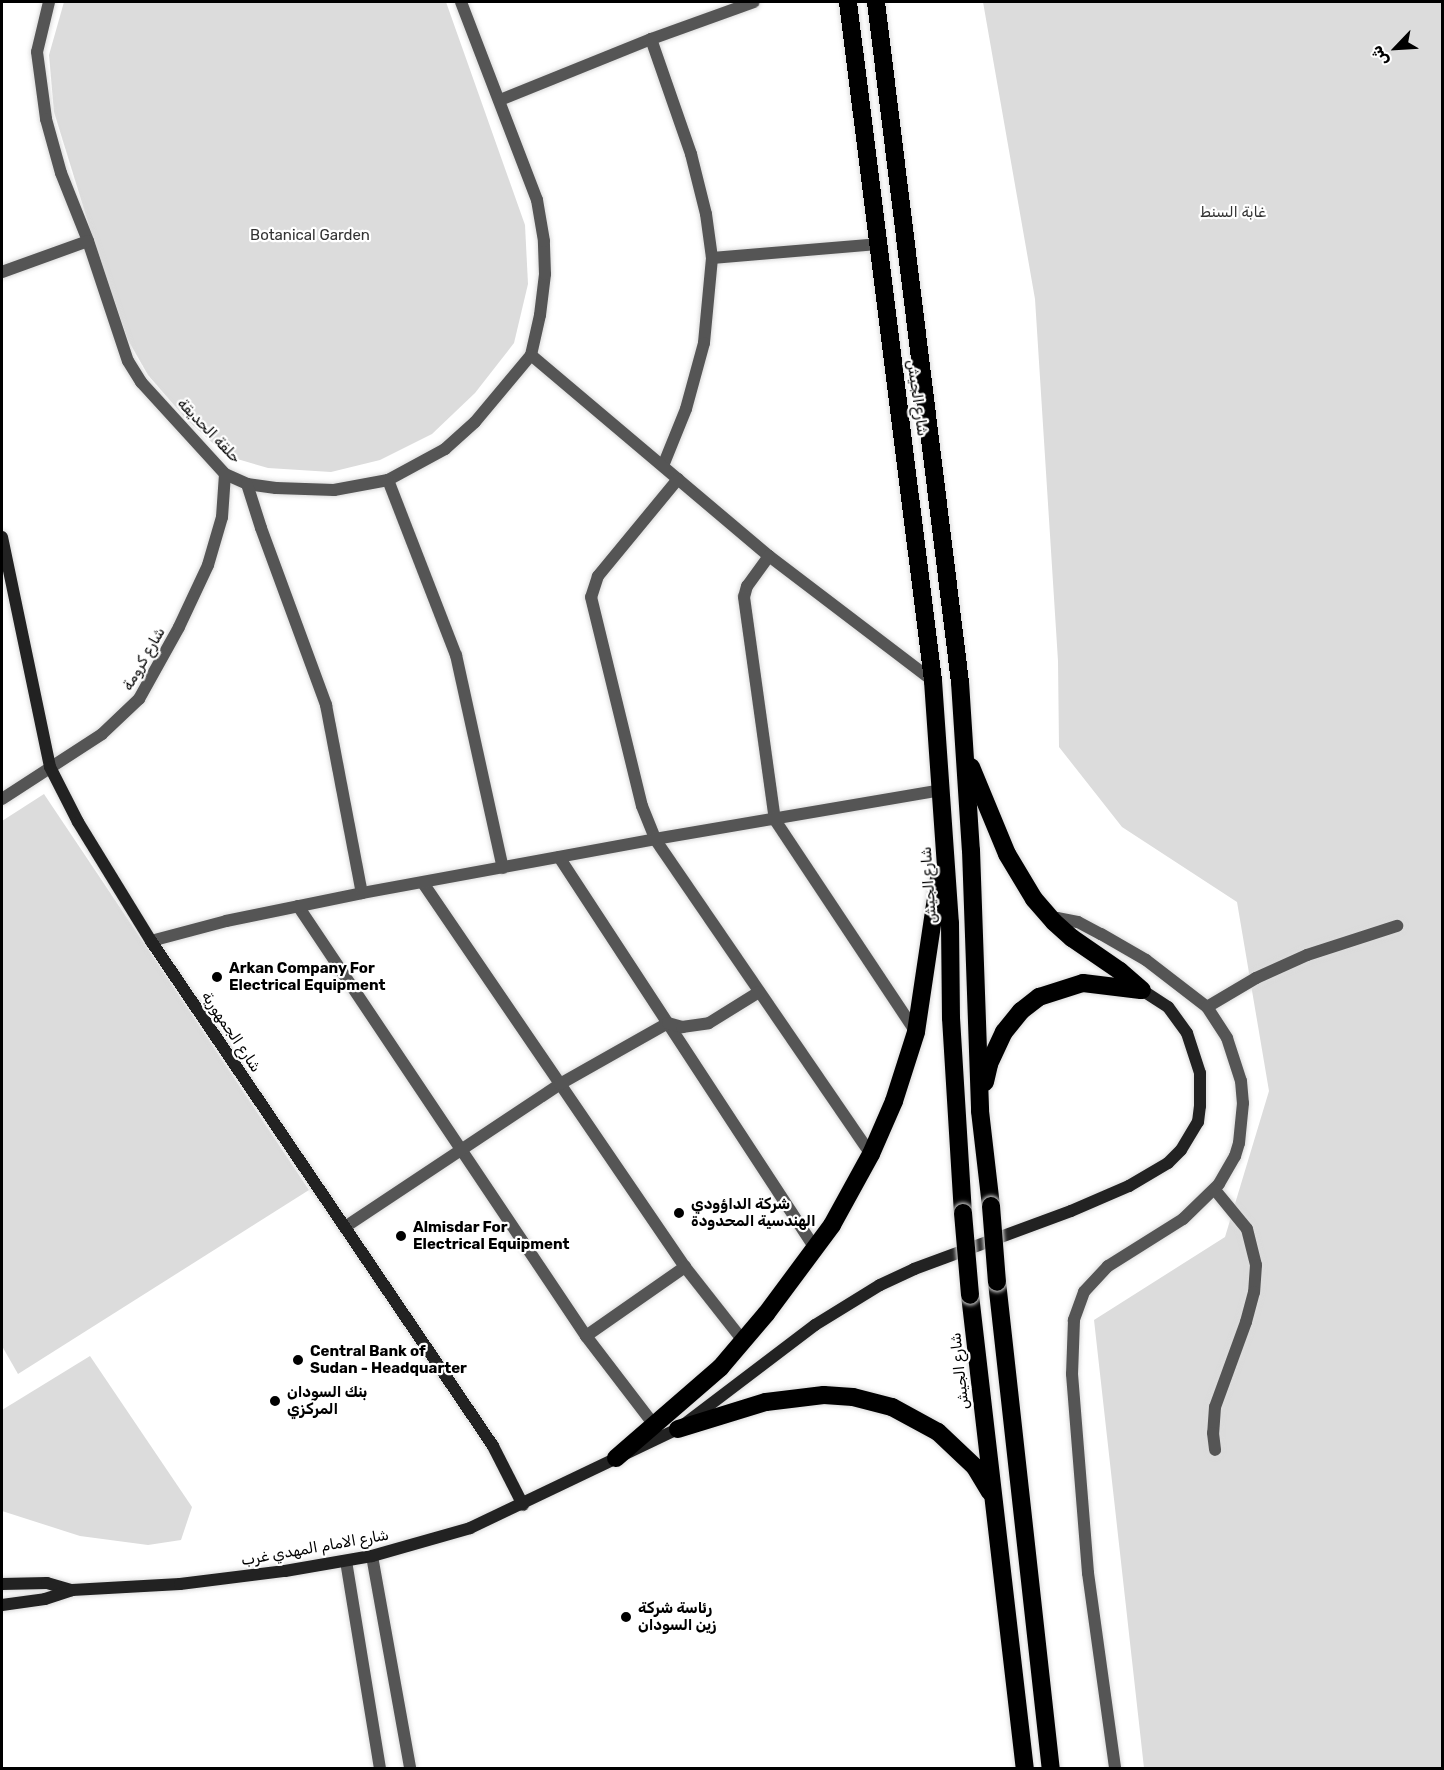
<!DOCTYPE html>
<html>
<head>
<meta charset="utf-8">
<style>
	body { margin:0 }
	#map { position:relative; width:1444px; height:1770px; overflow:hidden; background:#fff; font-family:Rubik,"Noto Sans Arabic",sans-serif }
	div>[style] { position:absolute }
	.green>* { inset:0; background:#dcdcdc }
	.roads { filter:drop-shadow(0 0 2px #dbdbdb) drop-shadow(0 0 2px #dbdbdb) }
	.street>* { height:12px; margin:-6px; padding:0 6px; transform-origin:6px; border-radius:6px; background:#555 }
	.secondary>* { height:12px; margin:-6px; padding:0 6px; transform-origin:6px; border-radius:6px; background:#222 }
	.highway>* { height:18px; margin:-9px; padding:0 9px; transform-origin:9px; border-radius:9px; background:#000 }
	.bridges { filter:drop-shadow(0 0 2px #dbdbdb) drop-shadow(0 0 2px #dbdbdb) }
	.highway-bridge>* { height:18px; margin:-9px; padding:0 9px; transform-origin:9px; border-radius:9px; background:#000 }
	.dots>* { width:16px; height:16px; translate:-50% -50%; box-sizing:border-box; border:3px solid #fff; border-radius:50% }
	span { translate:-50% -50%; white-space:nowrap; text-align:center; line-height:1.15; -webkit-text-stroke:4.5px #fff; paint-order:stroke }
	.park-label { font-size:15px; color:#333 }
	.street-label { font-size:15px; color:#000 }
	.poi-label { font-size:15px; color:#000; font-weight:700 }
	.left { translate:0 -50%; text-align:left }
	.frame { position:absolute; inset:0; border:3px solid #000; pointer-events:none }
	.north { position:absolute; left:1366px; top:18px; width:60px; height:60px; -webkit-text-stroke:4px #fff; paint-order:stroke; rotate:245deg; font-size:16px; font-weight:700; line-height:24px; text-align:center; color:#000 }
	.north::after { content:''; display:block; margin:auto; width:21px; height:27px; background:#000; clip-path:polygon(50% 0,100% 100%,50% 72%,0 100%) }
</style>
</head>
<body>
<div id="map">
	<div class="green">
		<i style="clip-path:polygon(64px 2px,446px 2px,525px 225px,528px 284px,514px 343px,475px 393px,432px 434px,380px 460px,331px 472px,268px 468px,227px 456px,186px 419px,148px 375px,128px 340px,92px 235px,54px 112px,49px 55px)"></i>
		<i style="clip-path:polygon(983px 2px,1442px 2px,1442px 1768px,1144px 1768px,1094px 1320px,1225px 1237px,1269px 1091px,1237px 902px,1122px 827px,1059px 747px,1058px 661px,1035px 299px)"></i>
		<i style="clip-path:polygon(44px 794px,309px 1190px,18px 1374px,2px 1346px,2px 821px)"></i>
		<i style="clip-path:polygon(90px 1356px,192px 1507px,181px 1540px,148px 1545px,80px 1536px,2px 1511px,2px 1410px)"></i>
	</div>
	<div class="roads">
		<div class="street">
			<i style="left:49px;top:2px;width:51px;rotate:103.5deg"></i>
			<i style="left:37px;top:52px;width:68px;rotate:82.3deg"></i>
			<i style="left:46px;top:119px;width:56px;rotate:74.5deg"></i>
			<i style="left:61px;top:173px;width:73px;rotate:68.3deg"></i>
			<i style="left:88px;top:241px;width:126px;rotate:71.6deg"></i>
			<i style="left:128px;top:361px;width:25px;rotate:58deg"></i>
			<i style="left:141px;top:382px;width:125px;rotate:47.6deg"></i>
			<i style="left:225px;top:474px;width:24px;rotate:24deg"></i>
			<i style="left:247px;top:484px;width:29px;rotate:8deg"></i>
			<i style="left:276px;top:488px;width:58px;rotate:2deg"></i>
			<i style="left:334px;top:490px;width:55px;rotate:-10.5deg"></i>
			<i style="left:388px;top:480px;width:65px;rotate:-28.5deg"></i>
			<i style="left:445px;top:449px;width:40px;rotate:-42deg"></i>
			<i style="left:475px;top:422px;width:87px;rotate:-50.1deg"></i>
			<i style="left:531px;top:355px;width:41px;rotate:-77.3deg"></i>
			<i style="left:540px;top:315px;width:41px;rotate:-83deg"></i>
			<i style="left:545px;top:274px;width:33px;rotate:-92deg"></i>
			<i style="left:544px;top:241px;width:42px;rotate:-99.7deg"></i>
			<i style="left:537px;top:200px;width:212px;rotate:-111deg"></i>
			<i style="left:651px;top:39px;width:122px;rotate:70.8deg"></i>
			<i style="left:691px;top:154px;width:62px;rotate:76deg"></i>
			<i style="left:706px;top:214px;width:44px;rotate:82.2deg"></i>
			<i style="left:712px;top:258px;width:85px;rotate:95.4deg"></i>
			<i style="left:704px;top:343px;width:68px;rotate:105.3deg"></i>
			<i style="left:686px;top:409px;width:61px;rotate:112deg"></i>
			<i style="left:500px;top:100px;width:163px;rotate:-22deg"></i>
			<i style="left:651px;top:39px;width:109px;rotate:-19.8deg"></i>
			<i style="left:712px;top:258px;width:166px;rotate:-4.8deg"></i>
			<i style="left:2px;top:272px;width:91px;rotate:-19.8deg"></i>
			<i style="left:531px;top:355px;width:312px;rotate:40.2deg"></i>
			<i style="left:769px;top:556px;width:206px;rotate:37.3deg"></i>
			<i style="left:678px;top:479px;width:126px;rotate:129.5deg"></i>
			<i style="left:598px;top:576px;width:22px;rotate:108deg"></i>
			<i style="left:591px;top:597px;width:215px;rotate:76.3deg"></i>
			<i style="left:642px;top:806px;width:35px;rotate:68deg"></i>
			<i style="left:655px;top:839px;width:382px;rotate:55.6deg"></i>
			<i style="left:388px;top:480px;width:188px;rotate:68.8deg"></i>
			<i style="left:456px;top:655px;width:218px;rotate:77.6deg"></i>
			<i style="left:247px;top:484px;width:46px;rotate:72.3deg"></i>
			<i style="left:261px;top:528px;width:189px;rotate:69.8deg"></i>
			<i style="left:326px;top:705px;width:191px;rotate:79.2deg"></i>
			<i style="left:769px;top:556px;width:37px;rotate:126deg"></i>
			<i style="left:747px;top:586px;width:11px;rotate:105deg"></i>
			<i style="left:744px;top:597px;width:225px;rotate:82.1deg"></i>
			<i style="left:775px;top:820px;width:255px;rotate:56.4deg"></i>
			<i style="left:2px;top:799px;width:119px;rotate:-33deg"></i>
			<i style="left:102px;top:734px;width:51px;rotate:-43.4deg"></i>
			<i style="left:139px;top:699px;width:82px;rotate:-60.9deg"></i>
			<i style="left:179px;top:627px;width:68px;rotate:-64.9deg"></i>
			<i style="left:208px;top:565px;width:50px;rotate:-73.7deg"></i>
			<i style="left:222px;top:517px;width:43px;rotate:-86deg"></i>
			<i style="left:559px;top:857px;width:466px;rotate:56.8deg"></i>
			<i style="left:423px;top:883px;width:465px;rotate:55.7deg"></i>
			<i style="left:685px;top:1267px;width:95px;rotate:51.8deg"></i>
			<i style="left:298px;top:906px;width:518px;rotate:56.19deg"></i>
			<i style="left:586px;top:1336px;width:112px;rotate:52.6deg"></i>
			<i style="left:1054px;top:922px;width:5px;rotate:-53deg"></i>
			<i style="left:1057px;top:918px;width:21px;rotate:11deg"></i>
			<i style="left:1078px;top:922px;width:26px;rotate:28deg"></i>
			<i style="left:1101px;top:934px;width:52px;rotate:30deg"></i>
			<i style="left:1146px;top:960px;width:77px;rotate:37.6deg"></i>
			<i style="left:1207px;top:1007px;width:37px;rotate:57deg"></i>
			<i style="left:1227px;top:1038px;width:45px;rotate:72deg"></i>
			<i style="left:1241px;top:1081px;width:22px;rotate:85deg"></i>
			<i style="left:1243px;top:1103px;width:40px;rotate:95.7deg"></i>
			<i style="left:1239px;top:1143px;width:14px;rotate:107deg"></i>
			<i style="left:1235px;top:1156px;width:32px;rotate:120deg"></i>
			<i style="left:1219px;top:1184px;width:50px;rotate:135.8deg"></i>
			<i style="left:1183px;top:1219px;width:89px;rotate:147.9deg"></i>
			<i style="left:1108px;top:1266px;width:35px;rotate:133deg"></i>
			<i style="left:1084px;top:1292px;width:30px;rotate:110deg"></i>
			<i style="left:1074px;top:1320px;width:54px;rotate:92.1deg"></i>
			<i style="left:1072px;top:1374px;width:200px;rotate:85.4deg"></i>
			<i style="left:1088px;top:1573px;width:197px;rotate:82.1deg"></i>
			<i style="left:151px;top:941px;width:78px;rotate:-14.9deg"></i>
			<i style="left:226px;top:921px;width:139px;rotate:-11.6deg"></i>
			<i style="left:362px;top:893px;width:298px;rotate:-10.4deg"></i>
			<i style="left:655px;top:839px;width:290px;rotate:-9.7deg"></i>
			<i style="left:1207px;top:1007px;width:57px;rotate:-30.6deg"></i>
			<i style="left:1256px;top:978px;width:56px;rotate:-24.3deg"></i>
			<i style="left:1307px;top:955px;width:95px;rotate:-17.9deg"></i>
			<i style="left:1215px;top:1190px;width:50px;rotate:50.6deg"></i>
			<i style="left:1247px;top:1229px;width:37px;rotate:76deg"></i>
			<i style="left:1256px;top:1265px;width:27px;rotate:94deg"></i>
			<i style="left:1254px;top:1292px;width:31px;rotate:105deg"></i>
			<i style="left:1246px;top:1322px;width:90px;rotate:110deg"></i>
			<i style="left:1215px;top:1407px;width:26px;rotate:94deg"></i>
			<i style="left:1213px;top:1433px;width:17px;rotate:83deg"></i>
			<i style="left:345px;top:1227px;width:258px;rotate:-33.6deg"></i>
			<i style="left:560px;top:1084px;width:124px;rotate:-29.5deg"></i>
			<i style="left:668px;top:1023px;width:15px;rotate:16deg"></i>
			<i style="left:682px;top:1027px;width:27px;rotate:-8deg"></i>
			<i style="left:709px;top:1023px;width:59px;rotate:-31.8deg"></i>
			<i style="left:586px;top:1336px;width:121px;rotate:-34.9deg"></i>
			<i style="left:372px;top:1556px;width:215px;rotate:79.8deg"></i>
			<i style="left:346px;top:1561px;width:210px;rotate:80.7deg"></i>
		</div>
		<div class="secondary">
			<i style="left:2px;top:537px;width:235px;rotate:78.2deg"></i>
			<i style="left:50px;top:767px;width:62px;rotate:63deg"></i>
			<i style="left:78px;top:822px;width:140px;rotate:58.5deg"></i>
			<i style="left:151px;top:941px;width:610px;rotate:55.89deg"></i>
			<i style="left:493px;top:1446px;width:66px;rotate:63deg"></i>
			<i style="left:2px;top:1584px;width:45px;rotate:-1.3deg"></i>
			<i style="left:47px;top:1583px;width:26px;rotate:16deg"></i>
			<i style="left:2px;top:1605px;width:43px;rotate:-7.9deg"></i>
			<i style="left:45px;top:1599px;width:28px;rotate:-18deg"></i>
			<i style="left:72px;top:1590px;width:108px;rotate:-3.2deg"></i>
			<i style="left:180px;top:1584px;width:106px;rotate:-7.1deg"></i>
			<i style="left:285px;top:1571px;width:88px;rotate:-9.8deg"></i>
			<i style="left:372px;top:1556px;width:102px;rotate:-15.9deg"></i>
			<i style="left:470px;top:1528px;width:230px;rotate:-25.5deg"></i>
			<i style="left:678px;top:1429px;width:172px;rotate:-37.2deg"></i>
			<i style="left:815px;top:1325px;width:76px;rotate:-31.6deg"></i>
			<i style="left:880px;top:1285px;width:38px;rotate:-25deg"></i>
			<i style="left:914px;top:1269px;width:167px;rotate:-20.3deg"></i>
			<i style="left:1071px;top:1211px;width:63px;rotate:-23.3deg"></i>
			<i style="left:1129px;top:1186px;width:45px;rotate:-30.5deg"></i>
			<i style="left:1168px;top:1163px;width:18px;rotate:-45deg"></i>
			<i style="left:1181px;top:1150px;width:33px;rotate:-59deg"></i>
			<i style="left:1198px;top:1122px;width:16px;rotate:-83deg"></i>
			<i style="left:1200px;top:1106px;width:33px;rotate:-90deg"></i>
			<i style="left:1200px;top:1073px;width:42px;rotate:-108deg"></i>
			<i style="left:1187px;top:1033px;width:32px;rotate:-126deg"></i>
			<i style="left:1168px;top:1007px;width:31px;rotate:-147deg"></i>
		</div>
		<div class="highway">
			<i style="left:848px;top:2px;width:684px;rotate:82.86deg"></i>
			<i style="left:933px;top:681px;width:243px;rotate:86deg"></i>
			<i style="left:950px;top:923px;width:95px;rotate:89.4deg"></i>
			<i style="left:951px;top:1018px;width:195px;rotate:86.5deg"></i>
			<i style="left:876px;top:2px;width:685px;rotate:82.96deg"></i>
			<i style="left:960px;top:682px;width:168px;rotate:86.3deg"></i>
			<i style="left:971px;top:850px;width:261px;rotate:88deg"></i>
			<i style="left:980px;top:1111px;width:96px;rotate:83.4deg"></i>
			<i style="left:971px;top:767px;width:94px;rotate:67.5deg"></i>
			<i style="left:1007px;top:854px;width:52px;rotate:59deg"></i>
			<i style="left:1034px;top:899px;width:30px;rotate:49deg"></i>
			<i style="left:1054px;top:922px;width:24px;rotate:42deg"></i>
			<i style="left:1072px;top:938px;width:58px;rotate:34.5deg"></i>
			<i style="left:1120px;top:971px;width:29px;rotate:41deg"></i>
			<i style="left:985px;top:1082px;width:18px;rotate:-77deg"></i>
			<i style="left:989px;top:1064px;width:35px;rotate:-65deg"></i>
			<i style="left:1004px;top:1032px;width:27px;rotate:-51deg"></i>
			<i style="left:1021px;top:1011px;width:23px;rotate:-38deg"></i>
			<i style="left:1039px;top:997px;width:46px;rotate:-17.7deg"></i>
			<i style="left:1083px;top:983px;width:58px;rotate:6.9deg"></i>
			<i style="left:997px;top:1282px;width:489px;rotate:83.7deg"></i>
			<i style="left:970px;top:1295px;width:476px;rotate:83.4deg"></i>
			<i style="left:678px;top:1429px;width:92px;rotate:-17.1deg"></i>
			<i style="left:766px;top:1402px;width:58px;rotate:-6.9deg"></i>
			<i style="left:824px;top:1395px;width:29px;rotate:4deg"></i>
			<i style="left:853px;top:1397px;width:40px;rotate:14.4deg"></i>
			<i style="left:892px;top:1407px;width:52px;rotate:28.5deg"></i>
			<i style="left:938px;top:1432px;width:51px;rotate:43.4deg"></i>
			<i style="left:975px;top:1467px;width:29px;rotate:59deg"></i>
			<i style="left:616px;top:1458px;width:138px;rotate:-40.9deg"></i>
			<i style="left:720px;top:1368px;width:71px;rotate:-49.6deg"></i>
			<i style="left:766px;top:1314px;width:111px;rotate:-53.4deg"></i>
			<i style="left:832px;top:1225px;width:81px;rotate:-61.2deg"></i>
			<i style="left:871px;top:1154px;width:58px;rotate:-66.5deg"></i>
			<i style="left:894px;top:1101px;width:72px;rotate:-72.3deg"></i>
			<i style="left:916px;top:1032px;width:155px;rotate:-81.5deg"></i>
		</div>
	</div>
	<div class="bridges">
		<div class="highway-bridge">
			<i style="left:991px;top:1206px;width:76px;rotate:85.5deg"></i>
			<i style="left:963px;top:1213px;width:82px;rotate:85.1deg"></i>
		</div>
	</div>
	<div class="dots">
		<i style="left:217px;top:977px;background:#000"></i>
		<i style="left:679px;top:1213px;background:#000"></i>
		<i style="left:401px;top:1236px;background:#000"></i>
		<i style="left:298px;top:1360px;background:#000"></i>
		<i style="left:275px;top:1401px;background:#000"></i>
		<i style="left:626px;top:1617px;background:#000"></i>
	</div>
	<div class="park-label">
		<span style="left:1233px;top:213px">غابة السنط</span>
		<span style="left:310px;top:236px">Botanical Garden</span>
	</div>
	<div class="street-label">
		<span style="left:917px;top:398px;rotate:82deg">شارع الجيش</span>
		<span style="left:209px;top:431px;rotate:46deg">حلقة الحديقة</span>
		<span style="left:144px;top:659px;rotate:-60deg">شارع كرومة</span>
		<span style="left:929px;top:885px;rotate:-94deg">شارع الجيش</span>
		<span style="left:231px;top:1032px;rotate:56deg">شارع الجمهورية</span>
		<span style="left:960px;top:1371px;rotate:-96deg">شارع الجيش</span>
		<span style="left:315px;top:1548px;rotate:-10deg">شارع الامام المهدي غرب</span>
	</div>
	<div class="poi-label">
		<span class="left" style="left:229px;top:977px">Arkan Company For<br>Electrical Equipment</span>
		<span class="left" style="left:691px;top:1213px">شركة الداؤودي<br>الهندسية المحدودة</span>
		<span class="left" style="left:413px;top:1236px">Almisdar For<br>Electrical Equipment</span>
		<span class="left" style="left:310px;top:1360px">Central Bank of<br>Sudan - Headquarter</span>
		<span class="left" style="left:287px;top:1401px">بنك السودان<br>المركزي</span>
		<span class="left" style="left:638px;top:1617px">رئاسة شركة<br>زين السودان</span>
	</div>
	<div class="frame"></div>
	<div class="north">ش</div>
</div>
</body>
</html>
